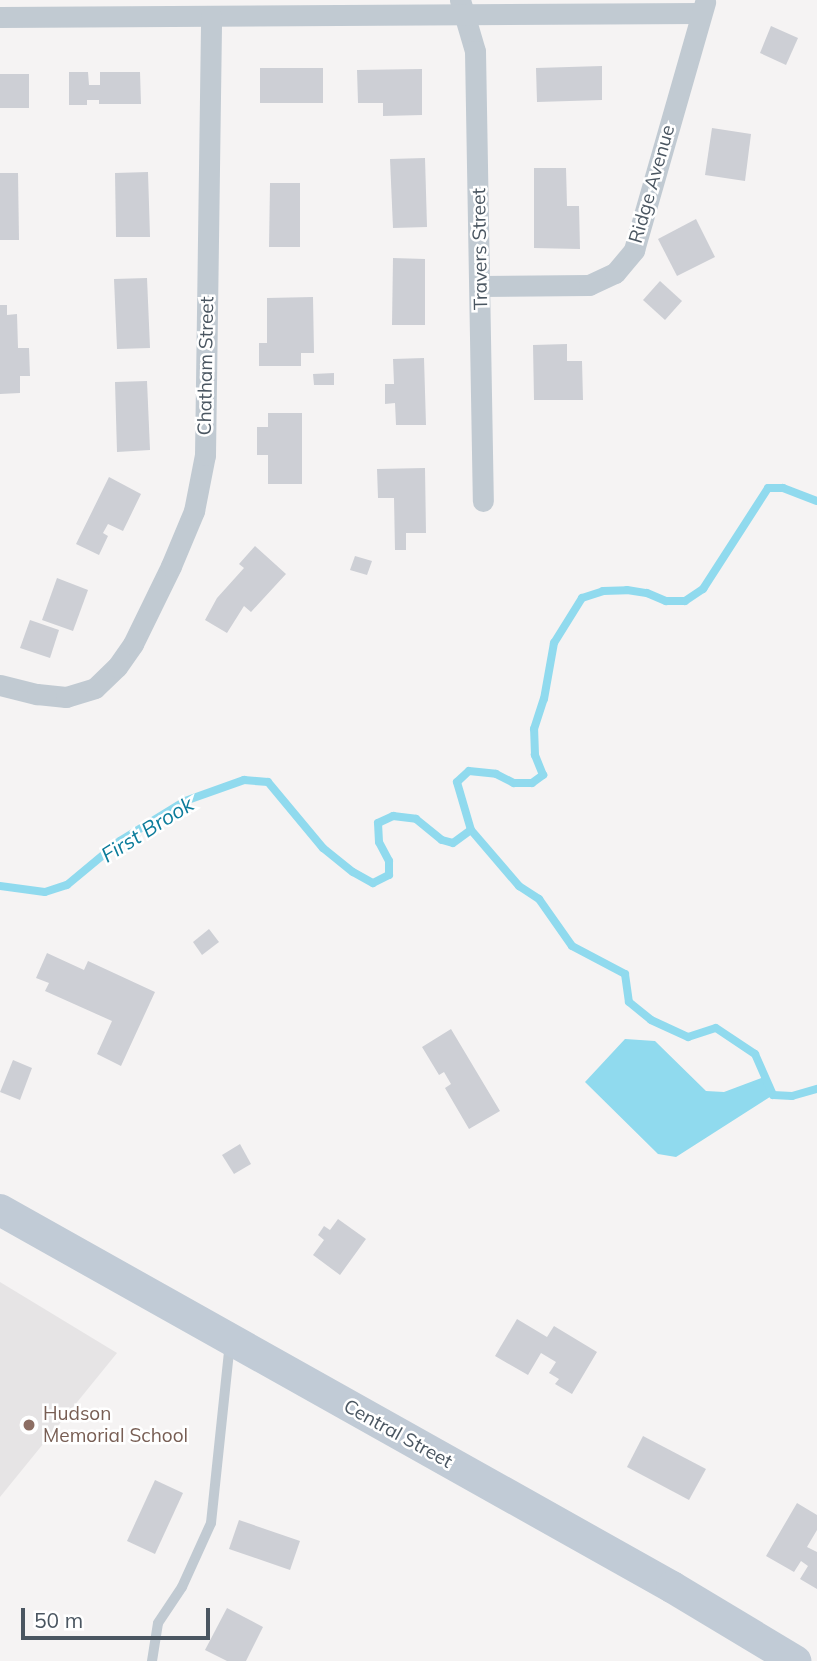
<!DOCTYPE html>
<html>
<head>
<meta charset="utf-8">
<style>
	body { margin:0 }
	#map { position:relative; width:817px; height:1661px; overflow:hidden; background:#f5f3f3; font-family:Mulish,sans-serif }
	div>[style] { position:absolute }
	.education>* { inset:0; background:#e6e4e5 }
	.water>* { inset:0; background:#90daee }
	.stream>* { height:8px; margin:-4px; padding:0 4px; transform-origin:4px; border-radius:4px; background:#90daee }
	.building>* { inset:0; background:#cdcfd5 }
	.lane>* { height:10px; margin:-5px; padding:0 5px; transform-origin:5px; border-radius:5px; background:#c1cad2 }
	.street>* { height:21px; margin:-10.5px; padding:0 10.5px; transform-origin:10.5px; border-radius:10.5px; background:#c1cad2 }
	.secondary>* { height:32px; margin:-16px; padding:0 16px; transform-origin:16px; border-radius:16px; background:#c1cbd6 }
	.dots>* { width:19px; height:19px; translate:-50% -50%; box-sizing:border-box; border:4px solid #fff; border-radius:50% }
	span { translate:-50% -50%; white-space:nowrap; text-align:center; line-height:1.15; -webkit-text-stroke:5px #fff; paint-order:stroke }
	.street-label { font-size:19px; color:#4a5661 }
	.education-label { font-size:19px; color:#785e54 }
	.left { translate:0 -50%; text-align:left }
	.water-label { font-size:21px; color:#0c7c9b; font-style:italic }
	.scale { position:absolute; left:21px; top:1608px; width:189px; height:32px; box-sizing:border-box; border:4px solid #4a5661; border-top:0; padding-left:9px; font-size:21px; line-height:24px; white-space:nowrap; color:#4a5661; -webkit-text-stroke:5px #fff; paint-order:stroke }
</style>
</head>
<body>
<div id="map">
	<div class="education">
		<i style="clip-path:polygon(0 1282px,117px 1353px,0 1497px)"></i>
	</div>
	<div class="water">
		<i style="clip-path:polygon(625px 1039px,655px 1041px,706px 1091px,724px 1092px,764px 1077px,773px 1095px,676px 1157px,658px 1154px,585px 1082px)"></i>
	</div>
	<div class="stream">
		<i style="left:471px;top:830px;width:74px;rotate:49.4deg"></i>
		<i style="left:519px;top:886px;width:24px;rotate:33deg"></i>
		<i style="left:539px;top:899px;width:57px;rotate:54.9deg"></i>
		<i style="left:572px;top:946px;width:60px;rotate:27.8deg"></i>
		<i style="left:625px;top:974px;width:28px;rotate:82deg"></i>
		<i style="left:629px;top:1002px;width:28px;rotate:39deg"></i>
		<i style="left:651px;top:1020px;width:41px;rotate:24.7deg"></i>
		<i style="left:688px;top:1037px;width:29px;rotate:-18deg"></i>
		<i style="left:716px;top:1028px;width:47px;rotate:33.7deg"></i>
		<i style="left:755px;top:1054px;width:45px;rotate:66.3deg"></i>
		<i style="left:773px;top:1095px;width:19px;rotate:3deg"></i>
		<i style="left:792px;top:1096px;width:26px;rotate:-16deg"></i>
		<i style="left:0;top:886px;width:45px;rotate:7.6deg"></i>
		<i style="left:45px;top:892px;width:23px;rotate:-18deg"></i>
		<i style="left:67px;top:885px;width:69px;rotate:-39.7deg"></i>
		<i style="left:120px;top:841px;width:76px;rotate:-31.6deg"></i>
		<i style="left:185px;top:801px;width:63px;rotate:-19.6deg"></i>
		<i style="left:244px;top:780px;width:24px;rotate:5deg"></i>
		<i style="left:268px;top:782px;width:86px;rotate:50.2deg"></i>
		<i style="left:323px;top:848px;width:38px;rotate:39deg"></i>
		<i style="left:353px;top:872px;width:23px;rotate:29deg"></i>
		<i style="left:373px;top:883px;width:18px;rotate:-27deg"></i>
		<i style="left:389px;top:875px;width:14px;rotate:-90deg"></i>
		<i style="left:389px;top:861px;width:21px;rotate:-118deg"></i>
		<i style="left:379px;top:842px;width:19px;rotate:-93deg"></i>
		<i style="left:378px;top:823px;width:17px;rotate:-25deg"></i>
		<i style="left:393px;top:816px;width:23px;rotate:7deg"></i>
		<i style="left:416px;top:819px;width:33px;rotate:39deg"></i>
		<i style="left:442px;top:840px;width:11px;rotate:15deg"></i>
		<i style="left:453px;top:843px;width:22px;rotate:-36deg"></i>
		<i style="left:471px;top:830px;width:50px;rotate:-106.3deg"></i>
		<i style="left:457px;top:782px;width:16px;rotate:-43deg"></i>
		<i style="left:469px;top:771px;width:27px;rotate:6deg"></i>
		<i style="left:496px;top:774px;width:20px;rotate:27deg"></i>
		<i style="left:514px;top:783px;width:18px"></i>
		<i style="left:532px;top:783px;width:14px;rotate:-36deg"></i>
		<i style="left:543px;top:775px;width:22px;rotate:-112deg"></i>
		<i style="left:535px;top:755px;width:26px;rotate:-92deg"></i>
		<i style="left:534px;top:729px;width:32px;rotate:-72deg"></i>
		<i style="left:544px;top:699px;width:57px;rotate:-79.9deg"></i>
		<i style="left:554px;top:643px;width:53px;rotate:-58.1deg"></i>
		<i style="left:582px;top:598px;width:22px;rotate:-18deg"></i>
		<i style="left:603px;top:591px;width:24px;rotate:-2deg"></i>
		<i style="left:627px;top:590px;width:20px;rotate:9deg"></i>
		<i style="left:647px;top:593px;width:21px;rotate:23deg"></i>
		<i style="left:666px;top:601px;width:19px"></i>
		<i style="left:685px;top:601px;width:22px;rotate:-34deg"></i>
		<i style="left:703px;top:589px;width:120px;rotate:-57.2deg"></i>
		<i style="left:768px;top:488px;width:15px"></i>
		<i style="left:783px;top:488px;width:36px;rotate:21deg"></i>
	</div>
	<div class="building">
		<i style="clip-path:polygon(771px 26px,798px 38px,786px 65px,760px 53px)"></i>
		<i style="clip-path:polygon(602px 66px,602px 100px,537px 102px,536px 68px)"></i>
		<i style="clip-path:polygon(260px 68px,323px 68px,323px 103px,260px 103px)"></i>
		<i style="clip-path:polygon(422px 69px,422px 115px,383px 116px,383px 103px,358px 103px,357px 70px)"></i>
		<i style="clip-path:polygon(69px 72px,88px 72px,89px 85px,100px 85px,100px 72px,140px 72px,141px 104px,99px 104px,99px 100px,87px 100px,87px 105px,69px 105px)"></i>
		<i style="clip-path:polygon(0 74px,29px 74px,29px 108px,0 108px)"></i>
		<i style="clip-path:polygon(712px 128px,751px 134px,745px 181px,705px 175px)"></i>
		<i style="clip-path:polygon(425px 158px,427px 227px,393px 228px,390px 159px)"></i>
		<i style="clip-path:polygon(534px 168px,566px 168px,567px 206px,579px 206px,580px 249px,534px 248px)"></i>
		<i style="clip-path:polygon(148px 172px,150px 237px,116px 237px,115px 173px)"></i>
		<i style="clip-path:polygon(0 173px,18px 173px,19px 240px,0 240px)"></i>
		<i style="clip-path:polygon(270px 183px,300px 183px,300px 247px,269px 247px)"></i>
		<i style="clip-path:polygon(696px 219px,715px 257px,677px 276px,658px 239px)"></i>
		<i style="clip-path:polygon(393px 258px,425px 259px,425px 325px,392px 325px)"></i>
		<i style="clip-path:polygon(147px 278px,150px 348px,117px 349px,114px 279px)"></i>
		<i style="clip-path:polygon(660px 281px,682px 301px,665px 320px,643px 300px)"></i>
		<i style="clip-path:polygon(313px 297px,314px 353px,301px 353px,301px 366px,259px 366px,259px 343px,267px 343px,267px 298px)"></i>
		<i style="clip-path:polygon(0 305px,7px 305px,7px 315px,17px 314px,18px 348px,29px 348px,30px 376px,20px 376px,20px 393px,0 394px)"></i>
		<i style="clip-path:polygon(567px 344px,567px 361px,582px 361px,583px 400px,534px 400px,533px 345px)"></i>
		<i style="clip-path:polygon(424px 358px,426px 425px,396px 425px,395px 403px,385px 404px,385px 384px,394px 384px,393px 359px)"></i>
		<i style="clip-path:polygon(334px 373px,334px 385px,314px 385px,313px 374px)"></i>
		<i style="clip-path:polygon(147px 381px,150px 450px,117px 452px,115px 382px)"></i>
		<i style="clip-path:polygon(268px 413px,302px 413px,302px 484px,268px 484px,268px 455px,257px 455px,257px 427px,268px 427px)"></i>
		<i style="clip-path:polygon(425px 468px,426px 533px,406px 533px,406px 550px,395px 550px,394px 498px,378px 498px,377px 469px)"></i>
		<i style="clip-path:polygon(109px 477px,141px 494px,123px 531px,108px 524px,103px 533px,108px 536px,99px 555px,76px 544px)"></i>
		<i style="clip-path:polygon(255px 546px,286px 574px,251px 612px,244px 606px,227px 633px,205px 620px,217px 598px,244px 568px,239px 564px)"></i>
		<i style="clip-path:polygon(355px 556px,372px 561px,367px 575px,350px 570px)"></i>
		<i style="clip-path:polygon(57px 578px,88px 590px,73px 631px,42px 620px)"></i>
		<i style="clip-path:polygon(30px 620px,59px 630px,50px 658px,20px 648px)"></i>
		<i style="clip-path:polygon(209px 929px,219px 942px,202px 955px,193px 942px)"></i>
		<i style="clip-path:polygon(47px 953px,84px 970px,88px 961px,155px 992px,121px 1066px,97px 1054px,112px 1021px,45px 991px,49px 983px,36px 978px)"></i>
		<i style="clip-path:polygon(451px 1029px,500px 1111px,469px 1129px,445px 1088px,451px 1084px,444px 1072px,439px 1075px,422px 1047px)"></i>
		<i style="clip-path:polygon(13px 1060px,32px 1068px,20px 1100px,0 1092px)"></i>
		<i style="clip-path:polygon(240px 1144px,251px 1164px,234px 1174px,222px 1155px)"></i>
		<i style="clip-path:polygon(338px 1219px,366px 1239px,340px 1275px,313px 1255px,324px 1240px,318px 1235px,324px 1226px,330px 1230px)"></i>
		<i style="clip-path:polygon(517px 1319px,547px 1337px,554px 1326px,597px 1352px,572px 1394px,555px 1384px,559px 1379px,549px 1373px,556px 1362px,541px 1353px,528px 1375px,495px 1356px)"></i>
		<i style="clip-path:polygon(643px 1436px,706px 1469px,689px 1500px,627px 1467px)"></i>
		<i style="clip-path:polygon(155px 1480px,183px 1493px,155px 1554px,127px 1541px)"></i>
		<i style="clip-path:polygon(797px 1503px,817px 1515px,817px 1530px,807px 1547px,817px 1552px,817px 1589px,800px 1579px,808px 1566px,801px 1561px,794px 1572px,766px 1556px)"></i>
		<i style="clip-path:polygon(239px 1520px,300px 1541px,290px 1570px,229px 1549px)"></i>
		<i style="clip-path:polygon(227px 1608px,263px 1627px,246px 1661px,227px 1661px,205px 1650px)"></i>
	</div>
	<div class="lane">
		<i style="left:152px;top:1661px;width:38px;rotate:-81deg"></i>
		<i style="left:158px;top:1623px;width:43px;rotate:-56.3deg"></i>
		<i style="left:182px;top:1587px;width:70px;rotate:-65.6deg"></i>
		<i style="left:211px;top:1523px;width:182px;rotate:-84deg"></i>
	</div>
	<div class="street">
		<i style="left:460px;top:0;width:53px;rotate:73.6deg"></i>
		<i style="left:475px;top:51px;width:450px;rotate:89deg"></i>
		<i style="left:0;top:17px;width:700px;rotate:-0.33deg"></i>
		<i style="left:481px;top:286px;width:108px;rotate:-0.5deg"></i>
		<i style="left:589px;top:285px;width:29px;rotate:-25deg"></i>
		<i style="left:615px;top:273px;width:30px;rotate:-50deg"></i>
		<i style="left:634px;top:250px;width:258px;rotate:-74deg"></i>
		<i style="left:0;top:685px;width:38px;rotate:14deg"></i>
		<i style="left:37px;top:694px;width:29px;rotate:6deg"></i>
		<i style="left:66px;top:697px;width:30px;rotate:-17deg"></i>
		<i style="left:95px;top:688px;width:30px;rotate:-44deg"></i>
		<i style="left:117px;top:667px;width:28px;rotate:-55deg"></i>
		<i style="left:133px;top:644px;width:87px;rotate:-64deg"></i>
		<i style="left:171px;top:566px;width:60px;rotate:-67.3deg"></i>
		<i style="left:194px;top:511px;width:57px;rotate:-78.9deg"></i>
		<i style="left:205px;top:455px;width:439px;rotate:-89.2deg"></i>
	</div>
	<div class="secondary">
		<i style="left:0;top:1210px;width:771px;rotate:29.29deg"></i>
		<i style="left:672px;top:1587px;width:144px;rotate:31deg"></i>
	</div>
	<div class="dots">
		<i style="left:29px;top:1425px;background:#8d6e63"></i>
	</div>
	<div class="street-label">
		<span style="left:652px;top:184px;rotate:-74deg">Ridge Avenue</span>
		<span style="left:480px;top:249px;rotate:-91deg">Travers Street</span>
		<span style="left:206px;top:366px;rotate:-89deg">Chatham Street</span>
		<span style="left:398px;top:1434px;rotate:29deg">Central Street</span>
	</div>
	<div class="education-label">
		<span class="left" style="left:43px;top:1425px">Hudson<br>Memorial School</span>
	</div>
	<div class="water-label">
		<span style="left:147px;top:829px;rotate:-32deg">First Brook</span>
	</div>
	<div class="scale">50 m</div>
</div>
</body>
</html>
